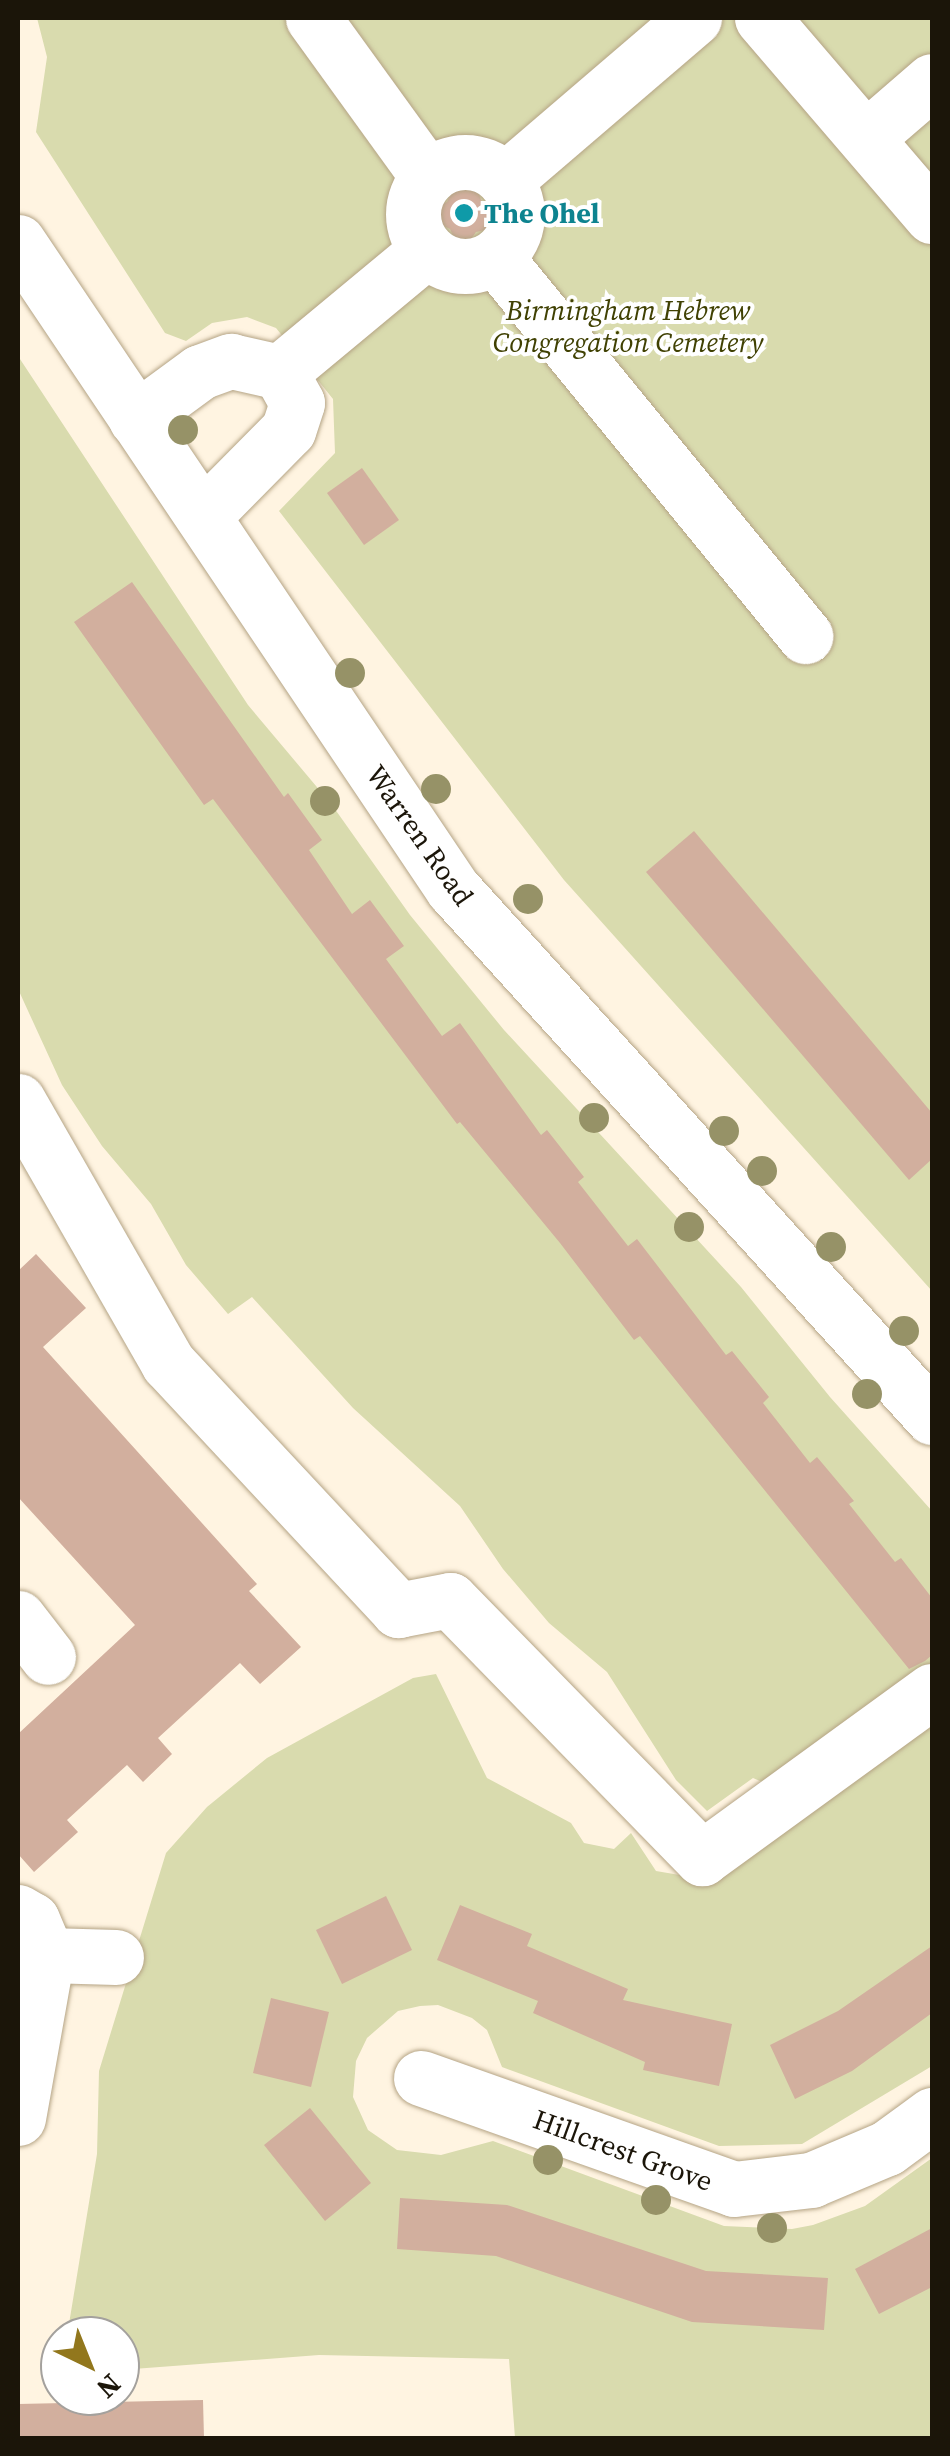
<!DOCTYPE html>
<html>
<head>
<meta charset="utf-8">
<style>
	body { margin:0 }
	#map { position:relative; width:950px; height:2456px; overflow:hidden; background:#fff4e1; font-family:"Source Serif 4",serif }
	div>[style] { position:absolute }
	.green>* { inset:0; background:#d9dbae }
	.building>* { inset:0; background:#d2af9e }
	.roads { filter:drop-shadow(0 0 2px #b5a485) drop-shadow(0 0 2px #b5a485) }
	.minor>* { height:55px; margin:-27.5px; padding:0 27.5px; transform-origin:27.5px; border-radius:27.5px; background:#fff }
	.minor>.ring { margin:-27.5px; padding:0; box-sizing:content-box; background:none; border:55px solid #fff; border-radius:50% }
	.trees>* { width:30px; height:30px; margin:-15px; border-radius:50%; background:#969267 }
	.dots>* { width:28px; height:28px; translate:-50% -50%; box-sizing:border-box; border:5px solid #fff; border-radius:50% }
	span { translate:-50% -50%; white-space:nowrap; text-align:center; line-height:1.15; -webkit-text-stroke:8px #fff; paint-order:stroke }
	.culture-label { font-size:28px; color:#0d838f; font-weight:700 }
	.left { translate:0 -50%; text-align:left }
	.park-label { font-size:28px; color:#404103; font-style:italic }
	.street-label { font-size:28px; color:#1b1509 }
	.frame { position:absolute; inset:0; border:20px solid #1b1509; pointer-events:none }
	.north { position:absolute; left:40px; top:2316px; width:100px; height:100px; box-sizing:border-box; background:#fff; border:2px solid #a4a19d; border-radius:50%; rotate:137deg; font-size:28px; font-weight:700; line-height:40px; text-align:center; color:#1b1509 }
	.north::after { content:''; display:block; margin:auto; width:35px; height:45px; background:#92771d; clip-path:polygon(50% 0,100% 100%,50% 72%,0 100%) }
</style>
</head>
<body>
<div id="map">
	<div class="green">
		<i style="clip-path:polygon(37px 18px,932px 18px,932px 1291px,564px 880px,279px 511px,335px 453px,333px 399px,276px 328px,247px 317px,212px 323px,186px 341px,165px 333px,36px 132px,47px 57px)"></i>
		<i style="clip-path:polygon(18px 356px,248px 705px,332px 805px,410px 915px,504px 1030px,741px 1287px,830px 1397px,932px 1511px,932px 1670px,774px 1787px,753px 1778px,707px 1811px,676px 1780px,607px 1672px,549px 1623px,503px 1569px,460px 1506px,353px 1408px,252px 1297px,228px 1314px,186px 1265px,151px 1204px,102px 1146px,62px 1085px,18px 989px)"></i>
		<i style="clip-path:polygon(436px 1674px,487px 1778px,571px 1823px,584px 1843px,614px 1849px,631px 1833px,656px 1871px,703px 1879px,932px 1706px,932px 2066px,802px 2144px,719px 2146px,502px 2067px,487px 2030px,472px 2018px,438px 2005px,420px 2006px,398px 2011px,367px 2038px,356px 2061px,353px 2097px,368px 2130px,397px 2150px,441px 2155px,493px 2141px,724px 2226px,792px 2229px,813px 2225px,865px 2206px,932px 2158px,932px 2438px,515px 2438px,509px 2359px,319px 2355px,120px 2370px,120px 2336px,67px 2336px,97px 2154px,99px 2071px,166px 1853px,207px 1807px,267px 1758px,413px 1678px)"></i>
	</div>
	<div class="building">
		<i style="clip-path:polygon(458px 179px,475px 181px,481px 200px,497px 210px,498px 227px,476px 232px,466px 246px,458px 246px,450px 229px,431px 220px,431px 208px,447px 202px)"></i>
		<i style="clip-path:polygon(362px 468px,399px 520px,364px 545px,327px 493px)"></i>
		<i style="clip-path:polygon(132px 582px,284px 797px,288px 793px,322px 840px,309px 850px,352px 914px,370px 900px,404px 946px,386px 959px,442px 1036px,460px 1023px,541px 1135px,547px 1130px,584px 1177px,578px 1182px,628px 1246px,637px 1239px,726px 1355px,732px 1351px,769px 1397px,763px 1403px,810px 1463px,817px 1457px,854px 1501px,849px 1504px,895px 1562px,901px 1558px,932px 1598px,932px 1655px,925px 1661px,909px 1669px,640px 1336px,634px 1340px,560px 1243px,460px 1122px,457px 1124px,213px 799px,204px 805px,74px 622px)"></i>
		<i style="clip-path:polygon(694px 831px,932px 1113px,932px 1159px,909px 1180px,646px 872px)"></i>
		<i style="clip-path:polygon(36px 1254px,86px 1308px,43px 1347px,257px 1584px,249px 1591px,301px 1647px,260px 1684px,240px 1663px,158px 1738px,172px 1754px,143px 1782px,127px 1765px,67px 1820px,78px 1832px,34px 1872px,18px 1854px,18px 1734px,135px 1625px,18px 1497px,18px 1271px)"></i>
		<i style="clip-path:polygon(386px 1896px,412px 1950px,342px 1984px,316px 1930px)"></i>
		<i style="clip-path:polygon(460px 1905px,532px 1934px,527px 1946px,628px 1989px,623px 2000px,732px 2024px,719px 2086px,643px 2070px,645px 2062px,533px 2013px,538px 2001px,437px 1960px)"></i>
		<i style="clip-path:polygon(932px 1946px,932px 2013px,852px 2071px,795px 2099px,770px 2045px,838px 2011px)"></i>
		<i style="clip-path:polygon(271px 1998px,329px 2012px,311px 2087px,253px 2073px)"></i>
		<i style="clip-path:polygon(310px 2108px,371px 2183px,325px 2221px,264px 2145px)"></i>
		<i style="clip-path:polygon(400px 2198px,507px 2205px,706px 2271px,828px 2278px,824px 2330px,692px 2322px,496px 2256px,397px 2249px)"></i>
		<i style="clip-path:polygon(932px 2228px,932px 2287px,879px 2314px,855px 2269px)"></i>
		<i style="clip-path:polygon(203px 2400px,204px 2438px,18px 2438px,18px 2404px)"></i>
	</div>
	<div class="roads">
		<div class="minor">
			<i style="left:313px;top:18px;width:196px;rotate:54.1deg"></i>
			<i style="left:762px;top:18px;width:261px;rotate:49.4deg"></i>
			<i style="left:866px;top:138px;width:87px;rotate:-40.8deg"></i>
			<i class="ring" style="left:413px;top:162px;width:49px;height:49px"></i>
			<i style="left:505px;top:180px;width:249px;rotate:-40.6deg"></i>
			<i style="left:18px;top:242px;width:780px;rotate:56.09deg"></i>
			<i style="left:453px;top:889px;width:713px;rotate:47.79deg"></i>
			<i style="left:495px;top:257px;width:490px;rotate:50.7deg"></i>
			<i style="left:280px;top:372px;width:191px;rotate:-39.7deg"></i>
			<i style="left:136px;top:419px;width:79px;rotate:-36.3deg"></i>
			<i style="left:200px;top:372px;width:33px;rotate:-20deg"></i>
			<i style="left:231px;top:361px;width:50px;rotate:12.7deg"></i>
			<i style="left:280px;top:372px;width:35px;rotate:61deg"></i>
			<i style="left:297px;top:403px;width:28px;rotate:108deg"></i>
			<i style="left:288px;top:430px;width:120px;rotate:134.7deg"></i>
			<i style="left:18px;top:1101px;width:302px;rotate:60.2deg"></i>
			<i style="left:168px;top:1363px;width:338px;rotate:47deg"></i>
			<i style="left:398px;top:1610px;width:53px;rotate:-10.9deg"></i>
			<i style="left:450px;top:1600px;width:361px;rotate:45.7deg"></i>
			<i style="left:702px;top:1858px;width:284px;rotate:-36deg"></i>
			<i style="left:18px;top:1618px;width:49px;rotate:52.4deg"></i>
			<i style="left:18px;top:1912px;width:16px;rotate:30deg"></i>
			<i style="left:32px;top:1920px;width:38px;rotate:67deg"></i>
			<i style="left:47px;top:1955px;width:69px;rotate:1.7deg"></i>
			<i style="left:421px;top:2078px;width:332px;rotate:19.5deg"></i>
			<i style="left:734px;top:2189px;width:78px;rotate:-6.7deg"></i>
			<i style="left:811px;top:2180px;width:82px;rotate:-22.8deg"></i>
			<i style="left:887px;top:2148px;width:56px;rotate:-36.3deg"></i>
			<i style="left:18px;top:2118px;width:166px;rotate:-79.9deg"></i>
		</div>
	</div>
	<div class="trees">
		<i style="left:183px;top:430px"></i>
		<i style="left:350px;top:673px"></i>
		<i style="left:436px;top:789px"></i>
		<i style="left:325px;top:801px"></i>
		<i style="left:528px;top:899px"></i>
		<i style="left:594px;top:1118px"></i>
		<i style="left:724px;top:1131px"></i>
		<i style="left:762px;top:1171px"></i>
		<i style="left:689px;top:1227px"></i>
		<i style="left:831px;top:1247px"></i>
		<i style="left:904px;top:1331px"></i>
		<i style="left:867px;top:1394px"></i>
		<i style="left:548px;top:2160px"></i>
		<i style="left:656px;top:2200px"></i>
		<i style="left:772px;top:2228px"></i>
	</div>
	<div class="dots">
		<i style="left:464px;top:213px;background:#0f9aa8"></i>
	</div>
	<div class="culture-label">
		<span class="left" style="left:484px;top:213px">The Ohel</span>
	</div>
	<div class="park-label">
		<span style="left:628px;top:326px">Birmingham Hebrew<br>Congregation Cemetery</span>
	</div>
	<div class="street-label">
		<span style="left:420px;top:835px;rotate:55deg">Warren Road</span>
		<span style="left:623px;top:2150px;rotate:20deg">Hillcrest Grove</span>
	</div>
	<div class="frame"></div>
	<div class="north">N</div>
</div>
</body>
</html>
